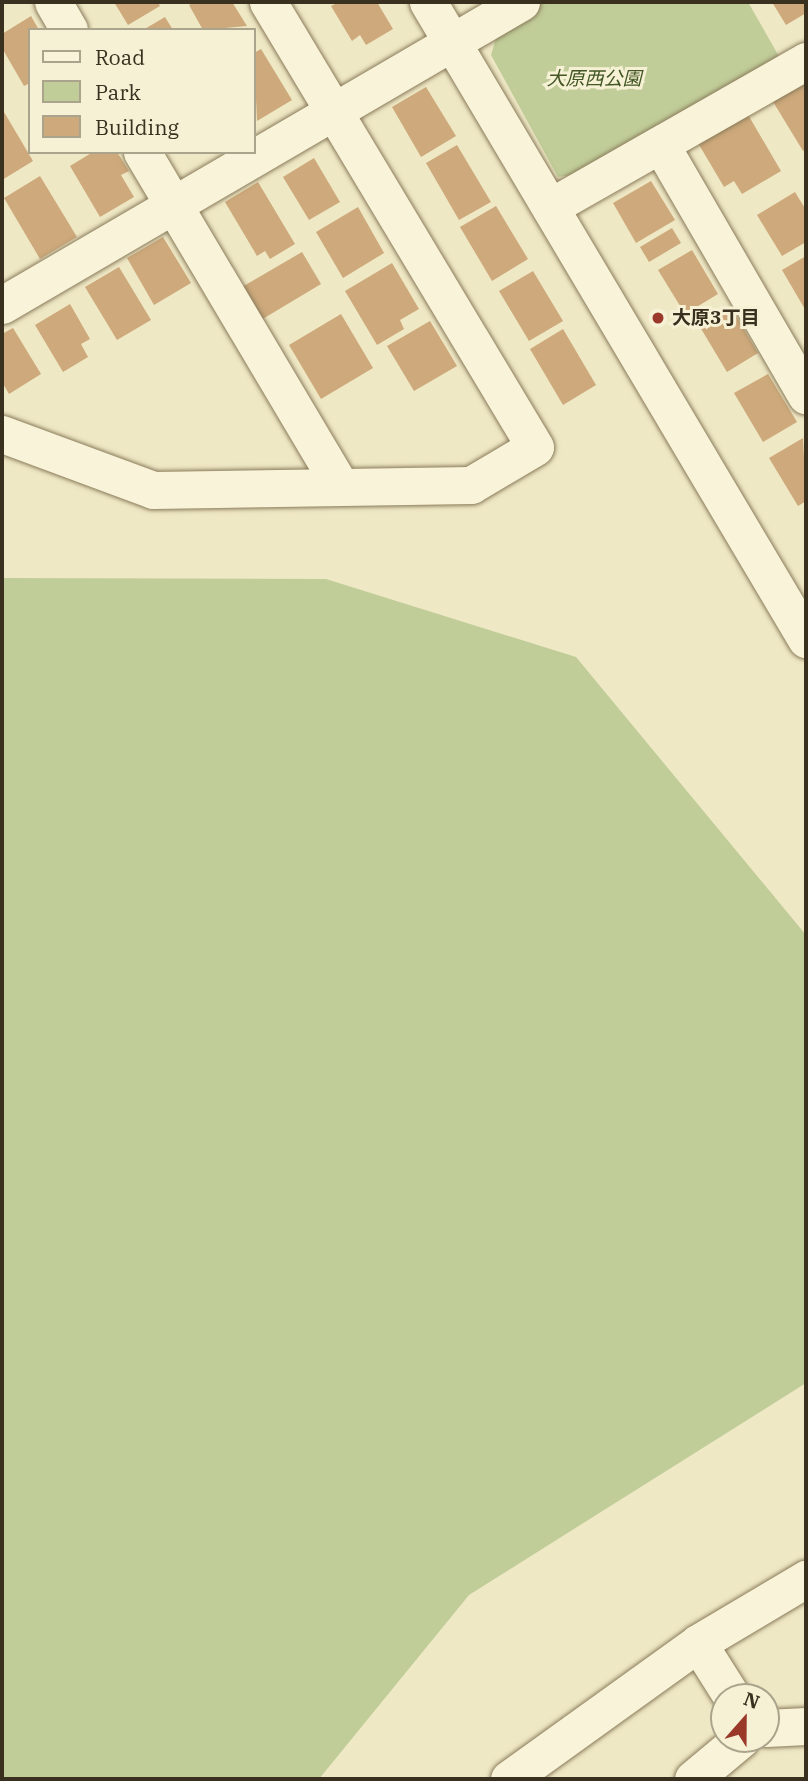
<!DOCTYPE html>
<html>
<head>
<meta charset="utf-8">
<style>
	body { margin:0 }
	#map { position:relative; width:808px; height:1781px; overflow:hidden; background:#efe8c5; font-family:"IBM Plex Serif","Noto Sans JP",serif }
	div>[style] { position:absolute }
	.green>* { inset:0; background:#c0cd99 }
	.building>* { inset:0; background:#cda97b }
	.roads { filter:drop-shadow(0 0 2px #8a7b5b) drop-shadow(0 0 2px #8a7b5b) }
	.minor>* { height:37px; margin:-18.5px; padding:0 18.5px; transform-origin:18.5px; border-radius:18.5px; background:#f9f4d9 }
	.dots>* { width:19px; height:19px; translate:-50% -50%; box-sizing:border-box; border:4px solid #f6f1d5; border-radius:50% }
	span { translate:-50% -50%; white-space:nowrap; text-align:center; line-height:1.15; -webkit-text-stroke:6px #f6f1d5; paint-order:stroke }
	.park-label { font-size:19px; color:#435725; font-style:italic }
	.poi-label { font-size:19px; color:#3a301f; font-weight:700 }
	.left { translate:0 -50%; text-align:left }
	.frame { position:absolute; inset:0; border:4px solid #3a301f; pointer-events:none }
	.legend { position:absolute; left:28px; top:28px; width:228px; height:126px; box-sizing:border-box; background:#f6f1d5; border:2px solid #aba48c; margin:0; padding:9px 12px; list-style:none; font-size:21px; color:#3a301f }
	.legend li { display:flex; align-items:center; gap:14px; height:35px }
	.legend b { width:35px; border:2px solid #aba48c }
	.north { position:absolute; left:710px; top:1683px; width:70px; height:70px; box-sizing:border-box; background:#f6f1d5; border:2px solid #aba48c; border-radius:50%; rotate:21deg; font-size:19px; font-weight:700; line-height:28px; text-align:center; color:#3a301f }
	.north::after { content:''; display:block; margin:auto; width:24px; height:32px; background:#9a392a; clip-path:polygon(50% 0,100% 100%,50% 72%,0 100%) }
</style>
</head>
<body>
<div id="map">
	<div class="green">
		<i style="clip-path:polygon(539px 2px,748px 2px,781px 60px,586px 173px,558px 177px,491px 55px,500px 24px)"></i>
		<i style="clip-path:polygon(2px 578px,326px 579px,576px 657px,806px 935px,806px 1383px,469px 1595px,319px 1779px,2px 1779px)"></i>
	</div>
	<div class="building">
		<i style="clip-path:polygon(114px 2px,158px 2px,160px 6px,128px 25px)"></i>
		<i style="clip-path:polygon(195px 2px,232px 2px,247px 26px,203px 30px,189px 5px)"></i>
		<i style="clip-path:polygon(339px 2px,377px 2px,393px 29px,366px 45px,360px 35px,352px 41px,331px 6px)"></i>
		<i style="clip-path:polygon(772px 2px,806px 2px,806px 13px,786px 25px)"></i>
		<i style="clip-path:polygon(31px 16px,39px 30px,30px 30px,30px 83px,24px 86px,2px 48px,2px 34px)"></i>
		<i style="clip-path:polygon(165px 17px,173px 30px,143px 30px)"></i>
		<i style="clip-path:polygon(261px 49px,292px 100px,257px 121px,254px 53px)"></i>
		<i style="clip-path:polygon(806px 79px,806px 149px,803px 151px,772px 100px)"></i>
		<i style="clip-path:polygon(426px 87px,456px 136px,421px 157px,392px 107px)"></i>
		<i style="clip-path:polygon(4px 112px,33px 161px,2px 180px,2px 113px)"></i>
		<i style="clip-path:polygon(747px 113px,781px 171px,742px 194px,734px 181px,724px 187px,698px 143px)"></i>
		<i style="clip-path:polygon(457px 145px,491px 202px,459px 220px,426px 163px)"></i>
		<i style="clip-path:polygon(93px 152px,117px 152px,129px 171px,121px 175px,134px 197px,100px 217px,70px 166px)"></i>
		<i style="clip-path:polygon(314px 158px,340px 202px,309px 220px,283px 177px)"></i>
		<i style="clip-path:polygon(40px 176px,77px 237px,40px 259px,4px 198px)"></i>
		<i style="clip-path:polygon(651px 181px,675px 220px,636px 243px,613px 203px)"></i>
		<i style="clip-path:polygon(258px 182px,295px 244px,270px 259px,265px 251px,257px 256px,225px 202px)"></i>
		<i style="clip-path:polygon(795px 192px,806px 210px,806px 242px,782px 256px,757px 215px)"></i>
		<i style="clip-path:polygon(496px 206px,528px 259px,492px 281px,460px 227px)"></i>
		<i style="clip-path:polygon(358px 207px,384px 253px,343px 278px,316px 232px)"></i>
		<i style="clip-path:polygon(672px 228px,681px 243px,649px 262px,640px 247px)"></i>
		<i style="clip-path:polygon(163px 237px,191px 283px,154px 305px,127px 258px)"></i>
		<i style="clip-path:polygon(692px 250px,718px 294px,685px 314px,658px 270px)"></i>
		<i style="clip-path:polygon(302px 252px,321px 284px,261px 320px,242px 287px)"></i>
		<i style="clip-path:polygon(806px 256px,806px 311px,782px 270px)"></i>
		<i style="clip-path:polygon(392px 263px,419px 309px,400px 320px,404px 329px,377px 345px,345px 291px)"></i>
		<i style="clip-path:polygon(119px 267px,151px 320px,117px 340px,85px 287px)"></i>
		<i style="clip-path:polygon(533px 271px,563px 321px,529px 341px,499px 291px)"></i>
		<i style="clip-path:polygon(70px 304px,90px 339px,81px 344px,88px 357px,63px 372px,35px 325px)"></i>
		<i style="clip-path:polygon(732px 309px,758px 353px,727px 372px,700px 327px)"></i>
		<i style="clip-path:polygon(341px 314px,373px 368px,321px 399px,289px 345px)"></i>
		<i style="clip-path:polygon(430px 321px,457px 366px,414px 391px,387px 346px)"></i>
		<i style="clip-path:polygon(13px 328px,41px 374px,9px 394px,2px 382px,2px 334px)"></i>
		<i style="clip-path:polygon(563px 329px,596px 385px,563px 405px,530px 349px)"></i>
		<i style="clip-path:polygon(768px 374px,797px 422px,763px 442px,734px 393px)"></i>
		<i style="clip-path:polygon(803px 438px,806px 501px,798px 506px,769px 458px)"></i>
	</div>
	<div class="roads">
		<div class="minor">
			<i style="left:53px;top:2px;width:32px;rotate:60deg"></i>
			<i style="left:428px;top:2px;width:741px;rotate:59.31deg"></i>
			<i style="left:662px;top:147px;width:287px;rotate:59.9deg"></i>
			<i style="left:142px;top:152px;width:388px;rotate:59.3deg"></i>
			<i style="left:550px;top:207px;width:295px;rotate:-29.7deg"></i>
			<i style="left:2px;top:305px;width:601px;rotate:-30.28deg"></i>
			<i style="left:2px;top:434px;width:161px;rotate:20.3deg"></i>
			<i style="left:153px;top:490px;width:318px;rotate:-0.9deg"></i>
			<i style="left:471px;top:485px;width:74px;rotate:-30.7deg"></i>
			<i style="left:535px;top:447px;width:519px;rotate:-120.96deg"></i>
			<i style="left:698px;top:1643px;width:64px;rotate:57.8deg"></i>
			<i style="left:766px;top:1728px;width:40px;rotate:-2.9deg"></i>
			<i style="left:509px;top:1779px;width:233px;rotate:-35.7deg"></i>
			<i style="left:698px;top:1643px;width:126px;rotate:-30.7deg"></i>
			<i style="left:693px;top:1779px;width:62px;rotate:-39.8deg"></i>
		</div>
	</div>
	<div class="dots">
		<i style="left:658px;top:318px;background:#9a392a"></i>
	</div>
	<div class="park-label">
		<span style="left:594px;top:79px">大原西公園</span>
	</div>
	<div class="poi-label">
		<span class="left" style="left:672px;top:318px">大原3丁目</span>
	</div>
	<div class="frame"></div>
	<ul class="legend">
	<li><b style="height:9px;background:#f9f4d9"></b>Road</li>
	<li><b style="height:19px;background:#c0cd99"></b>Park</li>
	<li><b style="height:19px;background:#cda97b"></b>Building</li>
	</ul>
	<div class="north">N</div>
</div>
</body>
</html>
